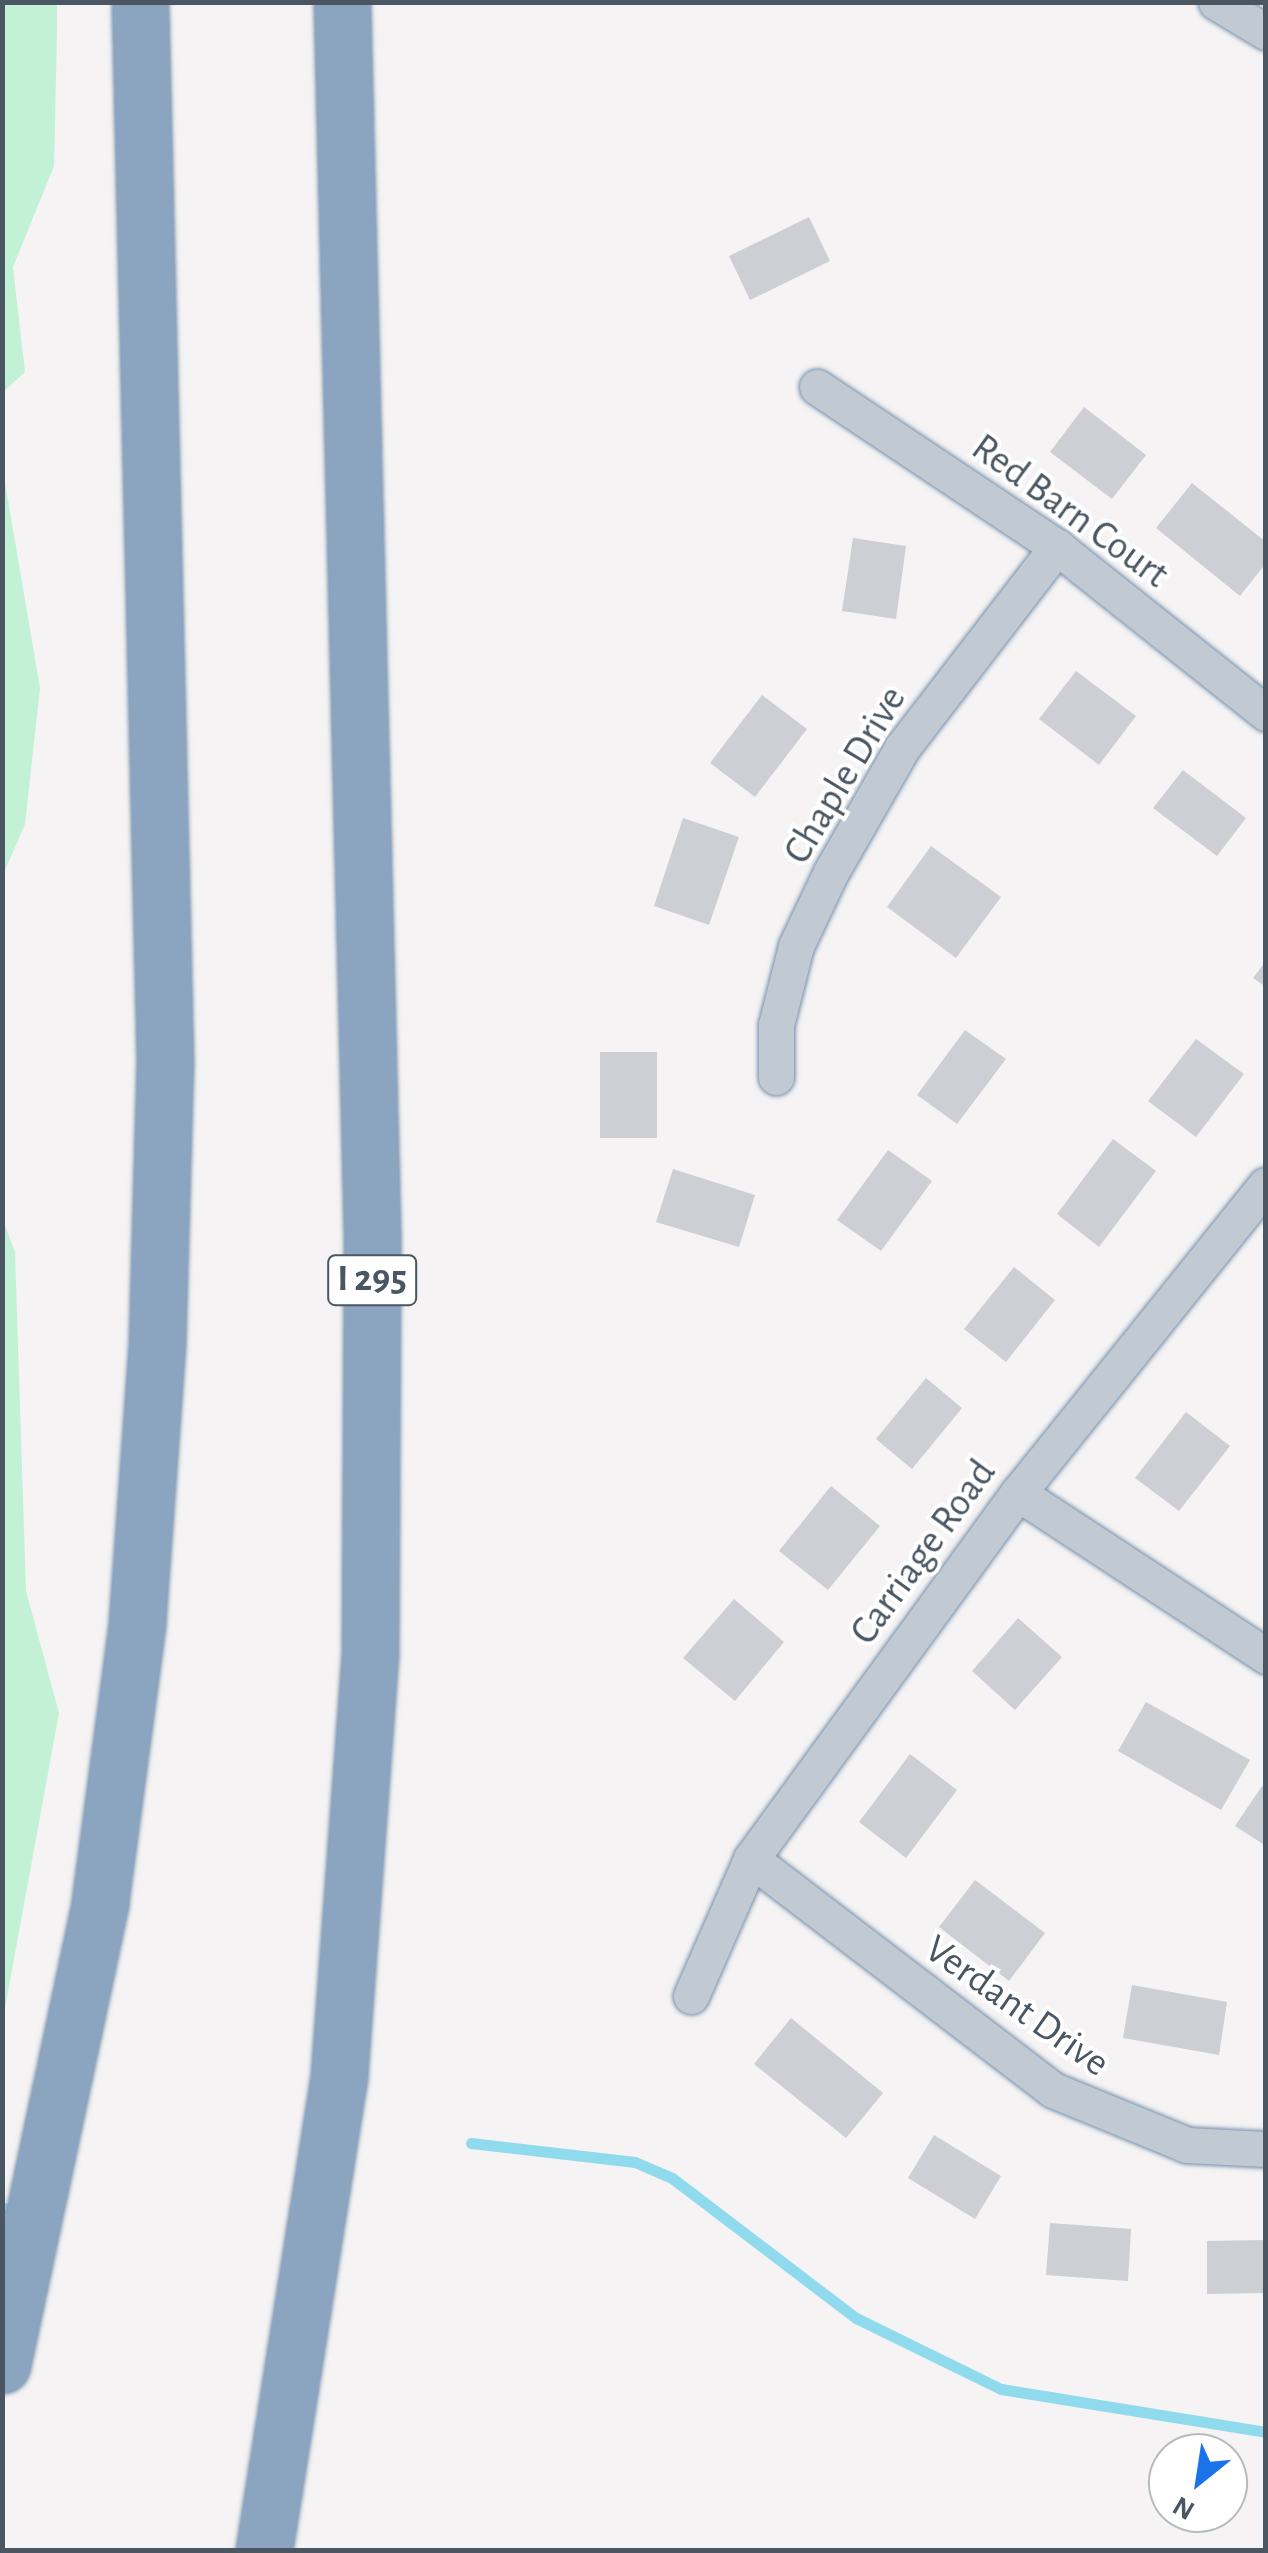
<!DOCTYPE html>
<html>
<head>
<meta charset="utf-8">
<style>
	body { margin:0 }
	#map { position:relative; width:1268px; height:2553px; overflow:hidden; background:#f5f3f3; font-family:"Alegreya Sans",sans-serif }
	div>[style] { position:absolute }
	.green>* { inset:0; background:#c3f1d5 }
	.stream>* { height:11px; margin:-5.5px; padding:0 5.5px; transform-origin:5.5px; border-radius:5.5px; background:#90daee }
	.building>* { inset:0; background:#cdcfd5 }
	.roads { filter:drop-shadow(0 0 2px #7690ad) drop-shadow(0 0 2px #7690ad) }
	.street>* { height:35px; margin:-17.5px; padding:0 17.5px; transform-origin:17.5px; border-radius:17.5px; background:#c1cad2 }
	.highway>* { height:55px; margin:-27.5px; padding:0 27.5px; transform-origin:27.5px; border-radius:27.5px; background:#8ba5c1 }
	span { translate:-50% -50%; white-space:nowrap; text-align:center; line-height:1.15; -webkit-text-stroke:8px #fff; paint-order:stroke }
	.shield-label span { padding:2px 8px; background:#fff; border:2px solid; border-radius:8px; -webkit-text-stroke-width:0 }
	.shield-label { font-size:38px; color:#4a5661; font-weight:700 }
	.street-label { font-size:40px; color:#4a5661 }
	.frame { position:absolute; inset:0; border:5px solid #4a5661; pointer-events:none }
	.north { position:absolute; left:1148px; top:2433px; width:100px; height:100px; box-sizing:border-box; background:#fff; border:2px solid #b7bbc0; border-radius:50%; rotate:210deg; font-size:28px; font-weight:700; line-height:40px; text-align:center; color:#4a5661 }
	.north::after { content:''; display:block; margin:auto; width:35px; height:45px; background:#1a73e8; clip-path:polygon(50% 0,100% 100%,50% 72%,0 100%) }
</style>
</head>
<body>
<div id="map">
	<div class="green">
		<i style="clip-path:polygon(3px 2px,57px 3px,57px 35px,54px 166px,13px 267px,25px 372px,3px 392px)"></i>
		<i style="clip-path:polygon(2px 465px,40px 688px,25px 824px,3px 875px)"></i>
		<i style="clip-path:polygon(3px 1220px,15px 1252px,26px 1591px,59px 1713px,3px 2019px)"></i>
	</div>
	<div class="stream">
		<i style="left:471px;top:2143px;width:165px;rotate:6.6deg"></i>
		<i style="left:635px;top:2162px;width:40px;rotate:23.4deg"></i>
		<i style="left:672px;top:2178px;width:231px;rotate:37.3deg"></i>
		<i style="left:856px;top:2318px;width:161px;rotate:26.1deg"></i>
		<i style="left:1001px;top:2389px;width:268px;rotate:9.2deg"></i>
		<i style="left:2px;top:2209px;width:3px;rotate:-18deg"></i>
	</div>
	<div class="building">
		<i style="clip-path:polygon(809px 217px,830px 261px,750px 300px,729px 256px)"></i>
		<i style="clip-path:polygon(1084px 407px,1146px 455px,1112px 499px,1050px 452px)"></i>
		<i style="clip-path:polygon(1192px 483px,1266px 542px,1266px 563px,1240px 596px,1156px 528px)"></i>
		<i style="clip-path:polygon(853px 538px,906px 546px,896px 619px,842px 611px)"></i>
		<i style="clip-path:polygon(1076px 671px,1136px 716px,1099px 765px,1039px 719px)"></i>
		<i style="clip-path:polygon(762px 695px,807px 729px,755px 797px,710px 763px)"></i>
		<i style="clip-path:polygon(1183px 770px,1246px 818px,1217px 856px,1153px 808px)"></i>
		<i style="clip-path:polygon(683px 818px,739px 837px,709px 925px,654px 906px)"></i>
		<i style="clip-path:polygon(931px 846px,1001px 897px,956px 958px,887px 907px)"></i>
		<i style="clip-path:polygon(1266px 961px,1266px 987px,1253px 978px)"></i>
		<i style="clip-path:polygon(965px 1030px,1006px 1059px,957px 1124px,917px 1095px)"></i>
		<i style="clip-path:polygon(1196px 1039px,1244px 1074px,1196px 1137px,1148px 1101px)"></i>
		<i style="clip-path:polygon(600px 1052px,657px 1052px,657px 1138px,600px 1138px)"></i>
		<i style="clip-path:polygon(1113px 1139px,1156px 1171px,1099px 1247px,1057px 1214px)"></i>
		<i style="clip-path:polygon(888px 1150px,932px 1181px,881px 1251px,837px 1220px)"></i>
		<i style="clip-path:polygon(673px 1169px,755px 1195px,739px 1247px,656px 1222px)"></i>
		<i style="clip-path:polygon(1014px 1267px,1055px 1300px,1006px 1362px,964px 1329px)"></i>
		<i style="clip-path:polygon(926px 1378px,962px 1408px,912px 1469px,876px 1439px)"></i>
		<i style="clip-path:polygon(1186px 1412px,1230px 1446px,1179px 1511px,1135px 1478px)"></i>
		<i style="clip-path:polygon(831px 1486px,880px 1526px,828px 1590px,779px 1551px)"></i>
		<i style="clip-path:polygon(734px 1599px,784px 1642px,735px 1701px,683px 1658px)"></i>
		<i style="clip-path:polygon(1018px 1618px,1062px 1657px,1015px 1710px,972px 1671px)"></i>
		<i style="clip-path:polygon(1146px 1702px,1250px 1760px,1221px 1810px,1118px 1751px)"></i>
		<i style="clip-path:polygon(910px 1754px,957px 1790px,906px 1858px,859px 1822px)"></i>
		<i style="clip-path:polygon(1262px 1786px,1266px 1789px,1266px 1846px,1235px 1826px)"></i>
		<i style="clip-path:polygon(975px 1880px,1045px 1933px,1009px 1981px,939px 1927px)"></i>
		<i style="clip-path:polygon(1132px 1985px,1227px 2002px,1219px 2055px,1123px 2038px)"></i>
		<i style="clip-path:polygon(791px 2018px,883px 2093px,846px 2138px,754px 2064px)"></i>
		<i style="clip-path:polygon(934px 2135px,1001px 2176px,975px 2219px,908px 2178px)"></i>
		<i style="clip-path:polygon(1050px 2223px,1131px 2229px,1128px 2281px,1046px 2275px)"></i>
		<i style="clip-path:polygon(1266px 2240px,1266px 2293px,1207px 2294px,1207px 2241px)"></i>
	</div>
	<div class="roads">
		<div class="street">
			<i style="left:1216px;top:2px;width:58px;rotate:31deg"></i>
			<i style="left:817px;top:387px;width:288px;rotate:33.7deg"></i>
			<i style="left:1057px;top:547px;width:267px;rotate:38.5deg"></i>
			<i style="left:776px;top:1077px;width:52px;rotate:-90deg"></i>
			<i style="left:776px;top:1025px;width:81px;rotate:-75.8deg"></i>
			<i style="left:796px;top:946px;width:82px;rotate:-64.7deg"></i>
			<i style="left:831px;top:872px;width:143px;rotate:-60.2deg"></i>
			<i style="left:902px;top:748px;width:254px;rotate:-52.4deg"></i>
			<i style="left:1018px;top:1493px;width:297px;rotate:33.3deg"></i>
			<i style="left:751px;top:1859px;width:380px;rotate:37.4deg"></i>
			<i style="left:1053px;top:2090px;width:145px;rotate:22.3deg"></i>
			<i style="left:1187px;top:2145px;width:79px;rotate:2.9deg"></i>
			<i style="left:691px;top:1996px;width:150px;rotate:-66.3deg"></i>
			<i style="left:751px;top:1859px;width:453px;rotate:-53.9deg"></i>
			<i style="left:1018px;top:1493px;width:395px;rotate:-51.2deg"></i>
		</div>
		<div class="highway">
			<i style="left:2px;top:2365px;width:473px;rotate:-78deg"></i>
			<i style="left:100px;top:1902px;width:281px;rotate:-82.4deg"></i>
			<i style="left:137px;top:1623px;width:280px;rotate:-85.9deg"></i>
			<i style="left:157px;top:1344px;width:280px;rotate:-88.4deg"></i>
			<i style="left:165px;top:1064px;width:1062px;rotate:-91.35deg"></i>
			<i style="left:264px;top:2550px;width:480px;rotate:-81deg"></i>
			<i style="left:339px;top:2076px;width:423px;rotate:-85.8deg"></i>
			<i style="left:370px;top:1654px;width:421px;rotate:-89.7deg"></i>
			<i style="left:372px;top:1233px;width:1231px;rotate:-91.4deg"></i>
		</div>
	</div>
	<div class="shield-label">
		<span style="left:372px;top:1280px">I 295</span>
	</div>
	<div class="street-label">
		<span style="left:1070px;top:511px;rotate:36deg">Red Barn Court</span>
		<span style="left:845px;top:775px;rotate:-59deg">Chaple Drive</span>
		<span style="left:923px;top:1552px;rotate:-54deg">Carriage Road</span>
		<span style="left:1017px;top:2006px;rotate:35deg">Verdant Drive</span>
	</div>
	<div class="frame"></div>
	<div class="north">N</div>
</div>
</body>
</html>
